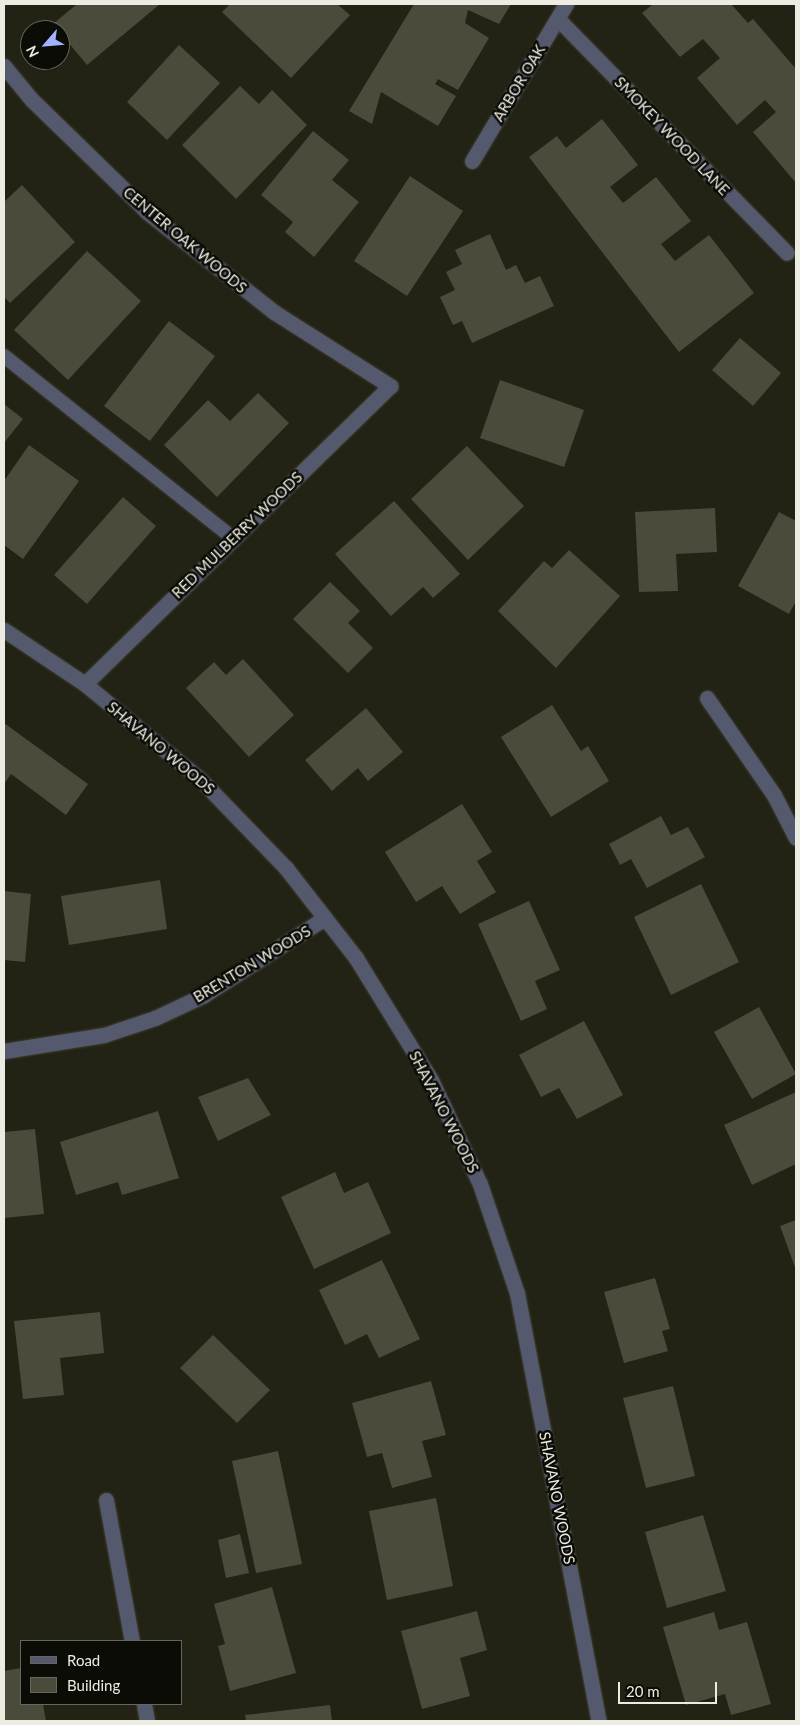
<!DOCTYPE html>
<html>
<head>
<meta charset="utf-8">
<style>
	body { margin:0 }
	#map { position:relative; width:800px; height:1725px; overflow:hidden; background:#232315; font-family:Lato,sans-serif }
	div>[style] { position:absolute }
	.building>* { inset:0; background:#4b4b3c }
	.roads { filter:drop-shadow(0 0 1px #3f3f32) drop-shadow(0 0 1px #3f3f32) }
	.lane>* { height:14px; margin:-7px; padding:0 7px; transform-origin:7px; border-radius:7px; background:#54596e }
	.street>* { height:15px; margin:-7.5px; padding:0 7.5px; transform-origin:7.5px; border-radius:7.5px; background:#54596e }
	span { translate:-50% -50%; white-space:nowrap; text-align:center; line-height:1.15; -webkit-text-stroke:5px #0c0c06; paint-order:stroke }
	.street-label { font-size:15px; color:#ecece3 }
	.frame { position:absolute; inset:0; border:5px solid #ecece3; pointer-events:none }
	.legend { position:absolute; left:20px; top:1640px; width:162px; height:65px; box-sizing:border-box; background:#0c0c06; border:1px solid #66665e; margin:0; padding:6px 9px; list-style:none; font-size:15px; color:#ecece3 }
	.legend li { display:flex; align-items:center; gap:10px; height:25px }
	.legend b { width:25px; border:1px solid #66665e }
	.north { position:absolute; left:20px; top:20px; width:50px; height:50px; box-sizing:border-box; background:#0c0c06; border:1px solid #66665e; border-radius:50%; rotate:243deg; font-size:14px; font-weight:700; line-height:20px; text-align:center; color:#ecece3 }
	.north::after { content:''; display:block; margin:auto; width:18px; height:22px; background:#a2b2fd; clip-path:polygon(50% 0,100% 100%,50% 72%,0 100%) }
	.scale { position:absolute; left:618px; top:1682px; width:99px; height:22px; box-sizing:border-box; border:2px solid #ecece3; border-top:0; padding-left:6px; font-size:15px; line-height:18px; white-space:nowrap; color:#ecece3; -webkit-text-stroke:4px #0c0c06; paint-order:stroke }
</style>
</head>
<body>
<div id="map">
	<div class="building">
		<i style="clip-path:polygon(77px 4px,160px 4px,87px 65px,53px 24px)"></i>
		<i style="clip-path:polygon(230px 4px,337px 4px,350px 15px,291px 78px,222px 12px)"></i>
		<i style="clip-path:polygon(414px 4px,511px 4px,499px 24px,468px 10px,465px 23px,489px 38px,458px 90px,438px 79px,435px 84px,456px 96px,438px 126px,381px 92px,372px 124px,349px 111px)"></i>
		<i style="clip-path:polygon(653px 4px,731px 4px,748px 23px,753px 19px,796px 69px,796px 183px,753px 132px,776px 112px,765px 100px,737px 125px,697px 78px,720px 58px,703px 39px,680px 57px,642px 13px)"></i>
		<i style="clip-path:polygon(179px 45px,220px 83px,167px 140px,127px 102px)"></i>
		<i style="clip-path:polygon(240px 86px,259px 104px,272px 90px,307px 125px,236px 199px,182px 145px)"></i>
		<i style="clip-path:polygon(602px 119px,638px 165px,610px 187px,623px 203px,656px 177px,691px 221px,661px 244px,675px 261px,709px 235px,754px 293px,679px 352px,529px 157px,557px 136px,566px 148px)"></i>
		<i style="clip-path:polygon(313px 131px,349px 160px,332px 180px,359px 202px,314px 257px,285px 232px,293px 222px,261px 195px)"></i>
		<i style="clip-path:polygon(410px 176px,463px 211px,407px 296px,354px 261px)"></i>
		<i style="clip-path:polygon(22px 185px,75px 242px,10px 303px,4px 297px,4px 202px)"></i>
		<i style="clip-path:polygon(490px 234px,506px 270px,516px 265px,525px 283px,540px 276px,554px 306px,472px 343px,462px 321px,453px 325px,440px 297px,455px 290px,446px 272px,462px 264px,455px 250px)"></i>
		<i style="clip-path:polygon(87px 251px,141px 301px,68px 380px,14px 330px)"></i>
		<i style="clip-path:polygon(169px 321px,215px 356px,150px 441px,104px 406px)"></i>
		<i style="clip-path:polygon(740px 338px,781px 373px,753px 406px,712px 370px)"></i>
		<i style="clip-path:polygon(500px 380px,584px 410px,564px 467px,480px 438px)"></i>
		<i style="clip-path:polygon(258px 393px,289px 423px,217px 497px,164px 445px,208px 400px,230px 421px)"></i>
		<i style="clip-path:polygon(4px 404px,23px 419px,4px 443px)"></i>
		<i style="clip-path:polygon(29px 445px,79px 481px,23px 559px,4px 545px,4px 481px)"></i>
		<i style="clip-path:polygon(467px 446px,524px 506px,468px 560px,411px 499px)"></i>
		<i style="clip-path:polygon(123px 497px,156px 526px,87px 604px,54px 575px)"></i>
		<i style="clip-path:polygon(394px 501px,460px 574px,433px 598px,423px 587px,391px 616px,335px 554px)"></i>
		<i style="clip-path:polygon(715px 508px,717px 552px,676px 554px,678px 591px,639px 592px,635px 512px)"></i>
		<i style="clip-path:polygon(779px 512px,796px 521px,796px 601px,789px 614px,738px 586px)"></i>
		<i style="clip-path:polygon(569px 550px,620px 596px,556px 668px,498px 611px,544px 561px,552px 568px)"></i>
		<i style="clip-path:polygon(330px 582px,360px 611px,348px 623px,373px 648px,348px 673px,293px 619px)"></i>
		<i style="clip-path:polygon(243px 659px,294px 715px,249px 757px,186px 688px,214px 662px,226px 675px)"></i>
		<i style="clip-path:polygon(552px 705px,581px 751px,588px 746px,609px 781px,551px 817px,501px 737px)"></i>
		<i style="clip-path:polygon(366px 708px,403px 752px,368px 781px,358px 768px,332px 791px,305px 760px)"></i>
		<i style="clip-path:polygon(4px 723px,88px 784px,66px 815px,11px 774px,4px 784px)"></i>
		<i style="clip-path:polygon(462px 804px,492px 852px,477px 861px,496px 892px,460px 914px,442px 886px,416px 902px,385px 852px)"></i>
		<i style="clip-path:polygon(661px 816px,671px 835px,688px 827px,705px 857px,647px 888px,631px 859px,620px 865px,609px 844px)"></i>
		<i style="clip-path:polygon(160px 880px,167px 929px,69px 945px,61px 896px)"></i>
		<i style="clip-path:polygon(701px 884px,739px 962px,671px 995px,634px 917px)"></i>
		<i style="clip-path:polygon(4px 891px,31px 894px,25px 962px,4px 960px)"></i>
		<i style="clip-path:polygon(529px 901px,560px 970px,535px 981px,547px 1009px,521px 1021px,478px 924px)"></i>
		<i style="clip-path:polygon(759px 1007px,796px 1074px,752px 1099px,714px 1032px)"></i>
		<i style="clip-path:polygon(584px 1021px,623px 1095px,577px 1119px,559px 1088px,541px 1097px,519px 1055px)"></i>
		<i style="clip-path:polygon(248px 1078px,271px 1115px,218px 1141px,198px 1097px)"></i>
		<i style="clip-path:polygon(796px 1092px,796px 1164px,752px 1185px,724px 1125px)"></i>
		<i style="clip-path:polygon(158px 1111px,179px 1178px,122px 1195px,118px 1182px,76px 1195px,60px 1142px)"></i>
		<i style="clip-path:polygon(35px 1129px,44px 1214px,4px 1218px,4px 1132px)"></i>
		<i style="clip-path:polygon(335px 1172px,344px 1193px,368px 1182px,391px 1233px,314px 1269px,281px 1197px)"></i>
		<i style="clip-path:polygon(796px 1220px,796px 1270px,780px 1226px)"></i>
		<i style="clip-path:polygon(382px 1260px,420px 1339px,379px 1358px,367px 1334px,345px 1345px,319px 1290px)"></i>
		<i style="clip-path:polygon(655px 1278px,670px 1329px,662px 1331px,668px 1351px,624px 1363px,604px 1292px)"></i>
		<i style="clip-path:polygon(100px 1312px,104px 1353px,60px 1358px,64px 1395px,23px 1399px,14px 1321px)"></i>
		<i style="clip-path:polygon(213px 1335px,270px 1390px,237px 1423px,180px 1368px)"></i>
		<i style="clip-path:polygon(431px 1381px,446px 1435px,422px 1441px,432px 1477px,392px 1488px,382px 1453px,367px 1457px,352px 1403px)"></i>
		<i style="clip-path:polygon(673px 1386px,695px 1476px,646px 1488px,623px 1398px)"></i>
		<i style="clip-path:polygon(278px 1451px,302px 1564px,256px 1573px,232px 1461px)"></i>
		<i style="clip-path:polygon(436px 1498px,453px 1586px,387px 1600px,369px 1511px)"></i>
		<i style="clip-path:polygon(703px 1515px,726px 1591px,667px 1608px,645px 1532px)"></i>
		<i style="clip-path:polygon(240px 1534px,249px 1573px,226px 1578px,218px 1540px)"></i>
		<i style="clip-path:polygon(272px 1587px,296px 1673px,230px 1691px,218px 1646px,225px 1644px,214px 1604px)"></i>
		<i style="clip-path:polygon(477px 1611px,487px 1650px,460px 1658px,470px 1696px,422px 1709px,401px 1631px)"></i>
		<i style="clip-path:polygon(714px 1612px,719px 1630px,747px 1622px,771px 1704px,731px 1715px,725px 1694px,686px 1705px,663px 1627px)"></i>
		<i style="clip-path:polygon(21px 1668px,21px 1704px,43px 1704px,46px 1721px,4px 1721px,4px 1671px)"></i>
		<i style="clip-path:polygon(330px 1705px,332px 1721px,246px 1721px,245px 1715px)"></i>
	</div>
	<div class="roads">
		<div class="lane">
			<i style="left:4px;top:356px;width:294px;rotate:38.5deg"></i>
		</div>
		<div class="street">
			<i style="left:558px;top:19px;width:327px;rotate:45.6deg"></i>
			<i style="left:4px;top:66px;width:43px;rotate:50.7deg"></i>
			<i style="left:31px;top:99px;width:162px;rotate:44.2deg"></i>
			<i style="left:147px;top:212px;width:162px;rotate:38.2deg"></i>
			<i style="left:274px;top:312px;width:138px;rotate:32.5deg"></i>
			<i style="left:390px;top:386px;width:426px;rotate:135.7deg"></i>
			<i style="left:472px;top:161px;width:183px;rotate:-59.1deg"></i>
			<i style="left:4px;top:630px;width:97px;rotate:33.7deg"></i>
			<i style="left:85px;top:684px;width:149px;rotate:39.6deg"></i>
			<i style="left:200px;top:779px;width:124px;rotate:46deg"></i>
			<i style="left:286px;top:868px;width:114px;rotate:52.1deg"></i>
			<i style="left:356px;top:958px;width:143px;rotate:58.4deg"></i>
			<i style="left:431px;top:1080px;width:115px;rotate:64.8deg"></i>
			<i style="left:480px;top:1184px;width:115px;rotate:71.3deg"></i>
			<i style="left:517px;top:1293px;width:436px;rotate:79.2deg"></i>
			<i style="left:707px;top:698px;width:118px;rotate:55.4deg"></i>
			<i style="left:774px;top:795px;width:48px;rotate:62.9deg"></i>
			<i style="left:4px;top:1051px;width:101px;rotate:-9.1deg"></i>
			<i style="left:104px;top:1035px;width:54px;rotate:-18.4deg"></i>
			<i style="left:155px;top:1018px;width:54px;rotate:-25.1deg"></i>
			<i style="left:204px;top:995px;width:143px;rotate:-32.5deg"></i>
			<i style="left:106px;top:1500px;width:143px;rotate:79.6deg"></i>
			<i style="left:144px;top:1704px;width:17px;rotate:80deg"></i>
		</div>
	</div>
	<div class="street-label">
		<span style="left:519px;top:83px;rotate:-59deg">ARBOR OAK</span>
		<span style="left:672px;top:136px;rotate:46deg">SMOKEY WOOD LANE</span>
		<span style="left:185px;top:240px;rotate:40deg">CENTER OAK WOODS</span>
		<span style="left:237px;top:535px;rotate:-44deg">RED MULBERRY WOODS</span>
		<span style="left:161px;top:748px;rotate:40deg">SHAVANO WOODS</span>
		<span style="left:252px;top:964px;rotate:-31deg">BRENTON WOODS</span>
		<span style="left:444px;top:1112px;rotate:63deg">SHAVANO WOODS</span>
		<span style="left:557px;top:1498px;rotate:79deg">SHAVANO WOODS</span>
	</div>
	<div class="frame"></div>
	<ul class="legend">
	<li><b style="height:6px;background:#54596e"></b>Road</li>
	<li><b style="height:14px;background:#4b4b3c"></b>Building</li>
	</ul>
	<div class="north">N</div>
	<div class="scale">20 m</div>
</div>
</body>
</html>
